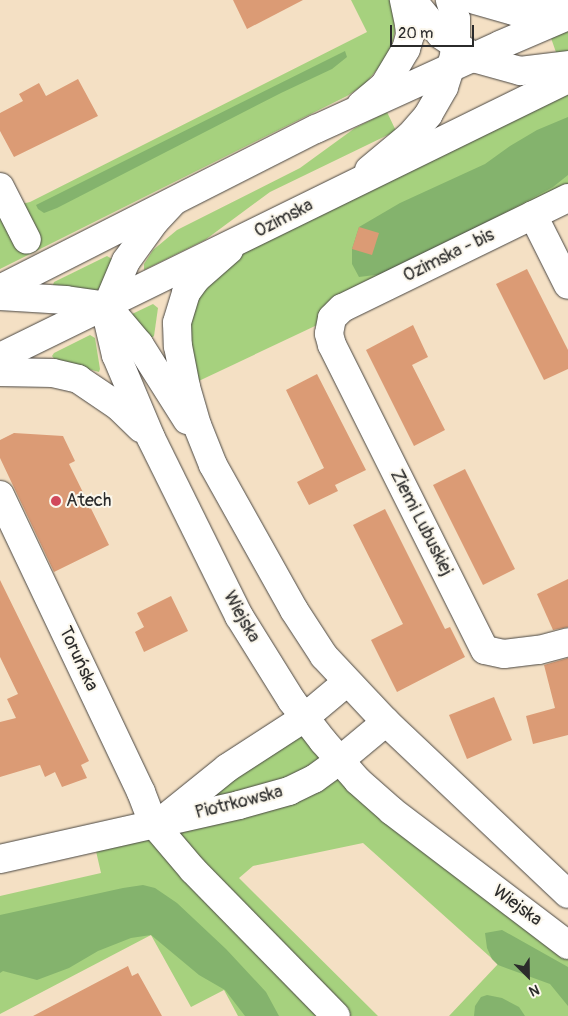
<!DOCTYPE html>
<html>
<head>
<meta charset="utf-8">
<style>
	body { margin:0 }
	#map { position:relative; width:568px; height:1016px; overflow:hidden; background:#f4e0c4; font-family:Pangolin,sans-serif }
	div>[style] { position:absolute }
	.green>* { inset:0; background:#a6d17e }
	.forest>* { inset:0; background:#84b36d }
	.building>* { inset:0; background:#db9b75 }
	.roads { filter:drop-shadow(0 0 1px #494642) drop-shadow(0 0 1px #494642) }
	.minor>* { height:28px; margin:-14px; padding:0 14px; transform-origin:14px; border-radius:14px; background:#fff }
	.major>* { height:28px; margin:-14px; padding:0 14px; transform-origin:14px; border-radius:14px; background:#fff }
	.dots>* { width:14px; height:14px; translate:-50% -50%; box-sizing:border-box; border:2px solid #fbf7ec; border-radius:50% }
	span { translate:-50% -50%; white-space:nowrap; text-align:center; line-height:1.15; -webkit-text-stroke:4px #fbf7ec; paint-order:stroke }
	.street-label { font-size:18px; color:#2b2b2b }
	.poi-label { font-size:18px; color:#2b2b2b }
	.left { translate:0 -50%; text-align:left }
	.north { position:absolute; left:503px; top:951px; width:50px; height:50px; -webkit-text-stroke:4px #fbf7ec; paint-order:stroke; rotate:157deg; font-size:14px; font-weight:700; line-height:20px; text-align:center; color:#2b2b2b }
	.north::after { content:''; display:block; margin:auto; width:18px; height:22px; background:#2b2b2b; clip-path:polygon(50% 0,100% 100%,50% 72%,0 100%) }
	.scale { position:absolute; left:390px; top:25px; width:84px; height:22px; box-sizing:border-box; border:2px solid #2b2b2b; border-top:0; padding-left:6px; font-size:15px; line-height:18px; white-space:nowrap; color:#2b2b2b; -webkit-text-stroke:4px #fbf7ec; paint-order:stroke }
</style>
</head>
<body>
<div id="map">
	<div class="green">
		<i style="clip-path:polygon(351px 0,391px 0,395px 31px,390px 54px,365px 84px,347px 96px,0 269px,0 209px,30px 202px,367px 32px)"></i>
		<i style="clip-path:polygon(568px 31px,568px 55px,558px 58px,551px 38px)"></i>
		<i style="clip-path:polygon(568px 79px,568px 198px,332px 318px,186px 387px,178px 346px,209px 267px)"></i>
		<i style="clip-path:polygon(387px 112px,396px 131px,270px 192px,205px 240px,144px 270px,144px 264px,153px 250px,177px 230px,300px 168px,355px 128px)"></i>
		<i style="clip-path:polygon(107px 256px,112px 259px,99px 289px,83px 296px,56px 288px,53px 285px,54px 282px)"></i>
		<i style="clip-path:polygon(153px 304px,158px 308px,154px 336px,149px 340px,130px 315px)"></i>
		<i style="clip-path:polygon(90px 335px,95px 338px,100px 369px,99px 372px,55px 360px,52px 356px,54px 353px)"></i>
		<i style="clip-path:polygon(304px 718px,568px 945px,568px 1016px,449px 1016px,498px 964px,363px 843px,253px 866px,239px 878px,378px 1016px,238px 1016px,224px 990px,191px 1007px,151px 935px,0 1014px,0 896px,101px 873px,93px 838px,160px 822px)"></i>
	</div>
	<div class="forest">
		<i style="clip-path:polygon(345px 51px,347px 57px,332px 69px,281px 93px,57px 208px,44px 213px,38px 209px,36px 205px)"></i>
		<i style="clip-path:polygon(568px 117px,568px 175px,553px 187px,391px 273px,359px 277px,352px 264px,352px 249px,359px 227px,400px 203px,485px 164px,510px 146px,537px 130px)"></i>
		<i style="clip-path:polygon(143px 885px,155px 888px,177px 903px,226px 949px,266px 992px,279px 1016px,245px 1016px,225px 990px,199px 975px,151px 935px,131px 938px,98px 951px,69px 968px,37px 980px,3px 971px,0 973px,0 915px,123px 888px)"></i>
		<i style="clip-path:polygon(502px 930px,568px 967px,568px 1006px,550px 984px,498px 965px,492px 959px,487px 948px,485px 933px)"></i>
		<i style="clip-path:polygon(487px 995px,502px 998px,519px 1007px,525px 1016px,474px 1016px,475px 1006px,481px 997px)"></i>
	</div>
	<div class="building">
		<i style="clip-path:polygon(233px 0,303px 0,247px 29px)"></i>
		<i style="clip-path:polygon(78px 79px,98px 116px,14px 157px,0 131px,0 113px,23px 101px,19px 94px,39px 83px,46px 96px)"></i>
		<i style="clip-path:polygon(359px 227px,379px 233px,372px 255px,352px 249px)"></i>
		<i style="clip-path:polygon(527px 269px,568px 350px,568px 369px,544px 380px,496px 284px)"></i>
		<i style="clip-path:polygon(413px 325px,428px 357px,412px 365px,445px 430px,414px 446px,366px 350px)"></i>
		<i style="clip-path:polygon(317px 374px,366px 470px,335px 485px,338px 491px,309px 505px,297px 482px,324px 468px,286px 390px)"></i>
		<i style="clip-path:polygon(14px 433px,63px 436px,75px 461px,69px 464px,109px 545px,54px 572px,0 458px,0 440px)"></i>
		<i style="clip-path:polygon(465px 469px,515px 569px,483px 585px,433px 485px)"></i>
		<i style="clip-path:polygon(385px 509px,445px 629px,450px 627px,465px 657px,397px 692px,371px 640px,403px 624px,353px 525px)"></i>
		<i style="clip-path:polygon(568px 579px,568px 627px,553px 630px,537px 594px)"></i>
		<i style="clip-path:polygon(0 580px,89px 761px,81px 765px,87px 778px,62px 787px,55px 772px,45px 777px,40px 765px,0 777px,0 722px,16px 718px,7px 699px,18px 694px,0 657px)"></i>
		<i style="clip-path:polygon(171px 596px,188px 631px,144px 652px,135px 632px,144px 627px,137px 613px)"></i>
		<i style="clip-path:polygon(568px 658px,568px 735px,533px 744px,526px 716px,555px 708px,544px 665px)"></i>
		<i style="clip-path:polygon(494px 697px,512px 740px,467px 759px,449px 715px)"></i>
		<i style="clip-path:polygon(128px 966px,132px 976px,138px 973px,162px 1016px,33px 1016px)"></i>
	</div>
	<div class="roads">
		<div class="minor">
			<i style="left:412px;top:0;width:45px;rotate:50.4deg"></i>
			<i style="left:441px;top:35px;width:43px;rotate:33.7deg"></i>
			<i style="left:477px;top:59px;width:45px;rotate:15.6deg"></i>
			<i style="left:520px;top:71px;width:48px;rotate:-7.1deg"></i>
			<i style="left:475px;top:0;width:41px;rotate:15.8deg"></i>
			<i style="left:514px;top:11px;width:28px;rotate:2deg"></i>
			<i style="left:542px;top:12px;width:26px;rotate:-7deg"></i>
			<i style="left:361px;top:105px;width:30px;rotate:-40deg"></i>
			<i style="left:384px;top:86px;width:43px;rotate:-59.3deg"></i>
			<i style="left:406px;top:49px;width:15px;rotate:-74deg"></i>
			<i style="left:410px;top:35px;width:11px;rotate:-95deg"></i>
			<i style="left:409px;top:24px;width:25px;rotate:-102deg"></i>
			<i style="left:369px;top:170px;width:53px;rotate:-39.7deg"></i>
			<i style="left:410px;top:136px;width:28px;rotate:-49deg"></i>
			<i style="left:428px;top:115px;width:32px;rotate:-60deg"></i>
			<i style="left:444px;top:87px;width:33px;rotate:-72deg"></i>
			<i style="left:454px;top:56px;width:19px;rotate:-84deg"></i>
			<i style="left:456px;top:37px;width:18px;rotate:-90deg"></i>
			<i style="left:456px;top:19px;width:20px;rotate:-108deg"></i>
			<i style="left:0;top:187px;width:59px;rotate:63deg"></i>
			<i style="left:568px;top:198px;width:251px;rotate:154deg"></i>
			<i style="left:342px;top:308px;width:14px;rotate:135deg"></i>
			<i style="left:332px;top:318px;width:16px;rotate:101deg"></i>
			<i style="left:329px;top:334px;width:11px;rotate:75deg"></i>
			<i style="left:332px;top:345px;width:341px;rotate:63.4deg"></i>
			<i style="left:485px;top:650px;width:19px;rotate:12deg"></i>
			<i style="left:504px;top:654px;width:35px;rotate:-7deg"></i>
			<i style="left:539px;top:650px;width:30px;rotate:-15deg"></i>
			<i style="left:173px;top:202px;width:26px;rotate:133deg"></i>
			<i style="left:155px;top:221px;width:49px;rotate:125.9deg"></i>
			<i style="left:126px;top:261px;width:49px;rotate:112.9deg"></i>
			<i style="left:107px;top:306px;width:15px;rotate:86deg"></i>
			<i style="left:108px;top:321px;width:35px;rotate:77deg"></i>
			<i style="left:116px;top:355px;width:90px;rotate:67.1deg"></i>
			<i style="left:151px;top:438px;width:199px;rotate:63.7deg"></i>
			<i style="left:239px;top:616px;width:100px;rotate:58.1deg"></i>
			<i style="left:292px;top:701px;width:51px;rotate:52.2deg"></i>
			<i style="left:323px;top:741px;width:53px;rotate:48.8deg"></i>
			<i style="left:358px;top:781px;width:45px;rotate:41.4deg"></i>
			<i style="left:392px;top:811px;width:221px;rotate:37.3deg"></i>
			<i style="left:533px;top:215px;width:78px;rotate:63.4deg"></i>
			<i style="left:229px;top:250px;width:44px;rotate:138.7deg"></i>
			<i style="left:196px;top:279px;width:17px;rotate:126deg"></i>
			<i style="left:186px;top:293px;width:31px;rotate:107deg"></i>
			<i style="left:177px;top:323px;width:23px;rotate:88deg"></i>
			<i style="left:178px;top:346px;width:42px;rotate:79deg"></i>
			<i style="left:186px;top:387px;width:40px;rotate:74deg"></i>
			<i style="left:197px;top:425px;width:43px;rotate:68.2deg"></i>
			<i style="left:213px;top:465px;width:166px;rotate:60.8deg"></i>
			<i style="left:294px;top:610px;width:55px;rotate:56.9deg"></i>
			<i style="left:324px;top:656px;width:91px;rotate:46.8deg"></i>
			<i style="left:386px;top:722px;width:250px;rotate:43.4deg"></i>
			<i style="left:0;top:296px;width:66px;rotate:3.5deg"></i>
			<i style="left:66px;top:300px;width:41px;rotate:8.3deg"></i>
			<i style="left:107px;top:306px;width:50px;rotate:49.9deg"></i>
			<i style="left:139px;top:344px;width:90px;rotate:57.7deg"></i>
			<i style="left:0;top:372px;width:53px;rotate:1.1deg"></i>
			<i style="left:53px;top:373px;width:26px;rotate:13deg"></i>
			<i style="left:78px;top:379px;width:48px;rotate:34deg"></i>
			<i style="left:118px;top:406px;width:32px;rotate:44deg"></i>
			<i style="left:0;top:495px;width:329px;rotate:64.6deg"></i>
			<i style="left:141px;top:792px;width:33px;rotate:69deg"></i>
			<i style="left:153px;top:823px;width:62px;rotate:49.6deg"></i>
			<i style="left:193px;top:870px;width:204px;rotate:45.6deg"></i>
			<i style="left:164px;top:819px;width:81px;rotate:-39deg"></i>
			<i style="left:227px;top:768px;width:92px;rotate:-33deg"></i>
			<i style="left:304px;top:718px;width:56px;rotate:-39.9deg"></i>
			<i style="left:0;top:859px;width:245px;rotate:-12.7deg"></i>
			<i style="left:239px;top:805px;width:52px;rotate:-15.6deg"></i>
			<i style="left:289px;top:791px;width:28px;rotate:-26deg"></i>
			<i style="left:314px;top:779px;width:31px;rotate:-36deg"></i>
			<i style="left:339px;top:761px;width:61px;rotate:-39.7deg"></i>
		</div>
		<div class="major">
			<i style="left:0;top:289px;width:354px;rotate:-26.9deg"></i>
			<i style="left:316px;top:129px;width:202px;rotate:-24.5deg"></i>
			<i style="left:500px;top:45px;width:74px;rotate:-23.1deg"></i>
			<i style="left:0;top:357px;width:632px;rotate:-26.08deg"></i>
		</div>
	</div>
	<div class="dots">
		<i style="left:56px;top:501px;background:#d1495b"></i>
	</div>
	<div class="street-label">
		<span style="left:284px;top:219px;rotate:-27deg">Ozimska</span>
		<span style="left:449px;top:256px;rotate:-26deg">Ozimska - bis</span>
		<span style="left:421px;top:523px;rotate:63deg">Ziemi Lubuskiej</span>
		<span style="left:241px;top:617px;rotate:61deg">Wiejska</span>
		<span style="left:78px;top:659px;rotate:65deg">Toruńska</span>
		<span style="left:239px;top:803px;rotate:-14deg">Piotrkowska</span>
		<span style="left:517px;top:906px;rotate:36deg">Wiejska</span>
	</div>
	<div class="poi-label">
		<span class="left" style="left:66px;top:501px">Atech</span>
	</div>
	<div class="north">N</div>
	<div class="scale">20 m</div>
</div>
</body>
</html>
